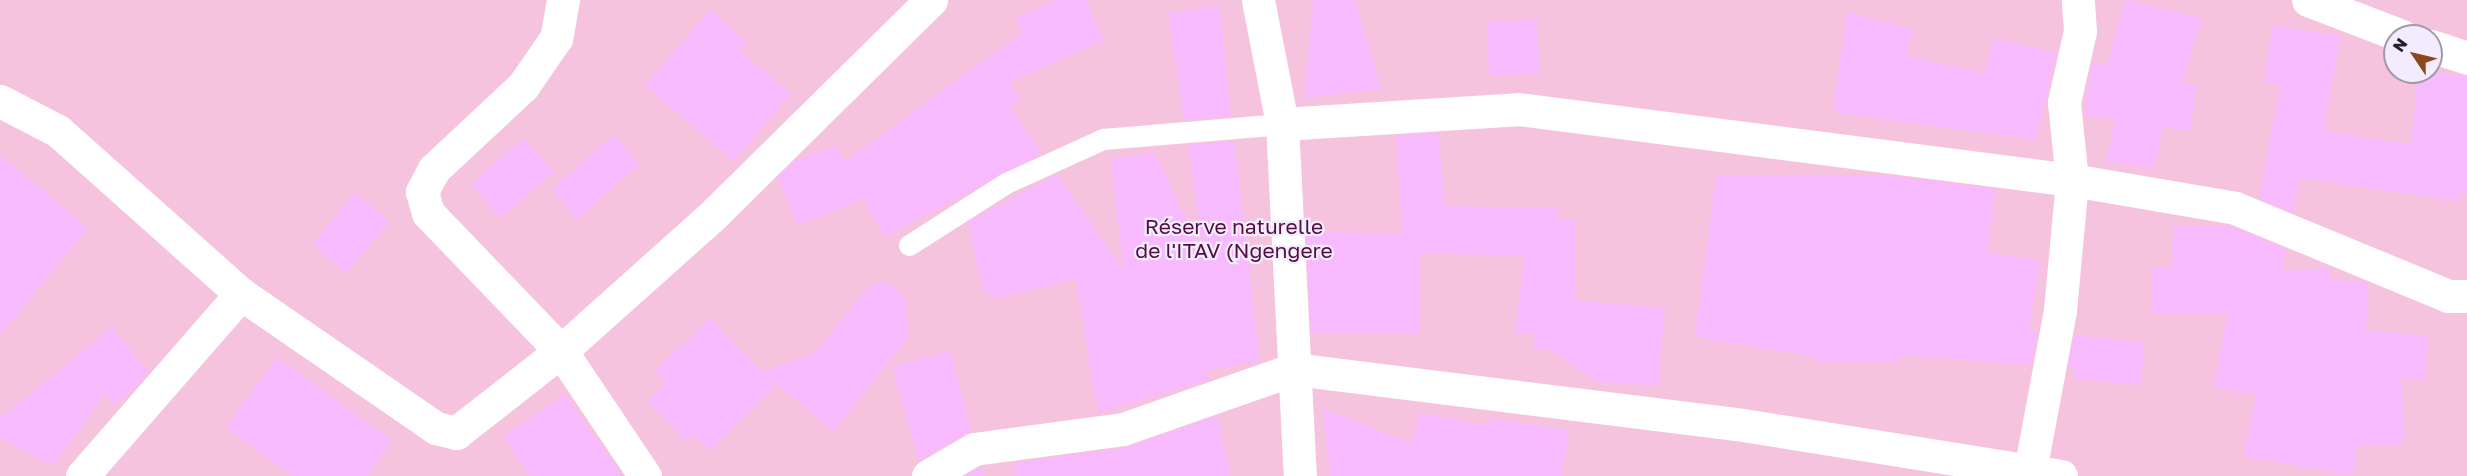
<!DOCTYPE html>
<html>
<head>
<meta charset="utf-8">
<style>
	body { margin:0 }
	#map { position:relative; width:2467px; height:476px; overflow:hidden; background:#f2ecfe; font-family:"Golos Text",sans-serif }
	div>[style] { position:absolute }
	.green>* { inset:0; background:#f6c3df }
	.building>* { inset:0; background:#f7bafe }
	.lane>* { height:21px; margin:-10.5px; padding:0 10.5px; transform-origin:10.5px; border-radius:10.5px; background:#fff }
	.street>* { height:33px; margin:-16.5px; padding:0 16.5px; transform-origin:16.5px; border-radius:16.5px; background:#fff }
	span { translate:-50% -50%; white-space:nowrap; text-align:center; line-height:1.15; -webkit-text-stroke:4.5px #f2ecfe; paint-order:stroke }
	.park-label { font-size:21px; color:#540e3d }
	.north { position:absolute; left:2383px; top:24px; width:60px; height:60px; box-sizing:border-box; background:#f2ecfe; border:2px solid #9f9aa9; border-radius:50%; rotate:305deg; font-size:16px; font-weight:700; line-height:24px; text-align:center; color:#231f2a }
	.north::after { content:''; display:block; margin:auto; width:21px; height:27px; background:#8c481c; clip-path:polygon(50% 0,100% 100%,50% 72%,0 100%) }
</style>
</head>
<body>
<div id="map">
	<div class="green">
		<i style="clip-path:polygon(evenodd,0 0,2467px 0,2467px 476px,0 476px,0 0,2395px 36px,2431px 36px,2431px 72px,2395px 72px,2395px 36px)"></i>
	</div>
	<div class="building">
		<i style="clip-path:polygon(1055px 0,1086px 0,1104px 40px,1009px 83px,1021px 99px,1010px 107px,1042px 153px,884px 237px,863px 199px,797px 225px,778px 177px,794px 161px,837px 145px,844px 162px,1022px 33px,1016px 18px)"></i>
		<i style="clip-path:polygon(1313px 0,1355px 0,1381px 89px,1304px 98px)"></i>
		<i style="clip-path:polygon(2125px 0,2201px 18px,2182px 83px,2197px 85px,2190px 131px,2163px 127px,2154px 169px,2106px 161px,2115px 120px,2084px 115px,2092px 62px,2107px 66px)"></i>
		<i style="clip-path:polygon(1220px 5px,1231px 116px,1184px 119px,1168px 13px)"></i>
		<i style="clip-path:polygon(710px 10px,747px 43px,740px 51px,791px 94px,733px 161px,645px 85px)"></i>
		<i style="clip-path:polygon(1847px 12px,1913px 29px,1907px 56px,1984px 73px,1993px 38px,2056px 53px,2036px 140px,1833px 112px)"></i>
		<i style="clip-path:polygon(1537px 19px,1540px 73px,1489px 76px,1487px 22px)"></i>
		<i style="clip-path:polygon(2273px 25px,2340px 36px,2324px 127px,2329px 132px,2411px 144px,2418px 72px,2467px 76px,2467px 193px,2459px 193px,2458px 201px,2299px 178px,2293px 212px,2259px 198px,2280px 85px,2264px 82px)"></i>
		<i style="clip-path:polygon(1438px 133px,1445px 206px,1557px 208px,1557px 219px,1576px 220px,1575px 300px,1665px 308px,1658px 386px,1594px 381px,1549px 349px,1534px 348px,1533px 334px,1515px 334px,1524px 256px,1420px 253px,1419px 334px,1311px 333px,1306px 232px,1402px 233px,1396px 136px)"></i>
		<i style="clip-path:polygon(613px 135px,639px 164px,577px 219px,552px 189px)"></i>
		<i style="clip-path:polygon(524px 138px,554px 172px,500px 218px,471px 184px)"></i>
		<i style="clip-path:polygon(1234px 141px,1260px 361px,1207px 370px,1209px 379px,1098px 413px,1076px 279px,997px 298px,983px 290px,968px 222px,1057px 174px,1124px 271px,1110px 159px,1155px 153px,1204px 257px,1188px 145px)"></i>
		<i style="clip-path:polygon(0 155px,88px 228px,0 335px)"></i>
		<i style="clip-path:polygon(1716px 176px,1890px 176px,1996px 189px,1987px 252px,2041px 261px,2028px 330px,2037px 331px,2031px 365px,1900px 355px,1900px 362px,1815px 362px,1815px 357px,1695px 337px)"></i>
		<i style="clip-path:polygon(355px 193px,390px 222px,346px 273px,312px 244px)"></i>
		<i style="clip-path:polygon(2173px 225px,2230px 226px,2286px 249px,2282px 271px,2329px 268px,2329px 279px,2368px 283px,2366px 330px,2428px 336px,2424px 380px,2402px 378px,2404px 444px,2357px 446px,2353px 475px,2244px 456px,2256px 394px,2214px 388px,2227px 314px,2151px 314px,2152px 268px,2172px 268px)"></i>
		<i style="clip-path:polygon(889px 283px,904px 296px,908px 338px,833px 431px,766px 375px,776px 386px,709px 451px,693px 435px,686px 442px,647px 401px,666px 382px,655px 371px,710px 318px,763px 372px,815px 352px,870px 285px)"></i>
		<i style="clip-path:polygon(112px 327px,148px 372px,136px 386px,113px 404px,105px 393px,53px 466px,0 438px,0 418px)"></i>
		<i style="clip-path:polygon(2074px 335px,2145px 343px,2140px 385px,2075px 379px,2076px 368px,2068px 367px)"></i>
		<i style="clip-path:polygon(950px 351px,971px 431px,918px 460px,893px 366px)"></i>
		<i style="clip-path:polygon(277px 357px,392px 441px,367px 476px,293px 476px,226px 427px)"></i>
		<i style="clip-path:polygon(565px 394px,610px 458px,622px 476px,530px 476px,503px 436px)"></i>
		<i style="clip-path:polygon(1322px 409px,1413px 443px,1418px 413px,1489px 425px,1490px 418px,1569px 430px,1561px 476px,1331px 476px)"></i>
		<i style="clip-path:polygon(1217px 416px,1230px 476px,1015px 476px,1014px 463px,1126px 448px)"></i>
		<i style="clip-path:polygon(980px 467px,983px 476px,965px 476px)"></i>
	</div>
	<div class="lane">
		<i style="left:909px;top:245px;width:115px;rotate:-32.6deg"></i>
		<i style="left:1006px;top:183px;width:107px;rotate:-24.4deg"></i>
		<i style="left:1103px;top:139px;width:180px;rotate:-4.8deg"></i>
	</div>
	<div class="street">
		<i style="left:563px;top:0;width:39px;rotate:100deg"></i>
		<i style="left:556px;top:38px;width:58px;rotate:124.5deg"></i>
		<i style="left:523px;top:86px;width:122px;rotate:137deg"></i>
		<i style="left:434px;top:169px;width:26px;rotate:118deg"></i>
		<i style="left:422px;top:192px;width:22px;rotate:74deg"></i>
		<i style="left:428px;top:213px;width:192px;rotate:46.1deg"></i>
		<i style="left:561px;top:351px;width:151px;rotate:56.1deg"></i>
		<i style="left:1258px;top:0;width:126px;rotate:79deg"></i>
		<i style="left:1282px;top:124px;width:352px;rotate:87.1deg"></i>
		<i style="left:2308px;top:0;width:101px;rotate:21deg"></i>
		<i style="left:2431px;top:46px;width:38px;rotate:18deg"></i>
		<i style="left:0;top:101px;width:65px;rotate:27.3deg"></i>
		<i style="left:58px;top:131px;width:245px;rotate:41.7deg"></i>
		<i style="left:241px;top:294px;width:237px;rotate:34.5deg"></i>
		<i style="left:436px;top:428px;width:21px;rotate:14deg"></i>
		<i style="left:456px;top:433px;width:133px;rotate:-38deg"></i>
		<i style="left:561px;top:351px;width:205px;rotate:-41.8deg"></i>
		<i style="left:714px;top:214px;width:305px;rotate:-44.6deg"></i>
		<i style="left:1282px;top:124px;width:236px;rotate:-3.6deg"></i>
		<i style="left:1518px;top:109px;width:559px;rotate:7.3deg"></i>
		<i style="left:2072px;top:180px;width:165px;rotate:9.7deg"></i>
		<i style="left:2235px;top:208px;width:230px;rotate:22.4deg"></i>
		<i style="left:2448px;top:296px;width:19px"></i>
		<i style="left:82px;top:476px;width:242px;rotate:-48.9deg"></i>
		<i style="left:928px;top:476px;width:53px;rotate:-30.4deg"></i>
		<i style="left:974px;top:449px;width:150px;rotate:-7.6deg"></i>
		<i style="left:1123px;top:429px;width:181px;rotate:-19.3deg"></i>
		<i style="left:1294px;top:369px;width:452px;rotate:7.1deg"></i>
		<i style="left:1743px;top:425px;width:322px;rotate:9.1deg"></i>
		<i style="left:2029px;top:476px;width:169px;rotate:-79.4deg"></i>
		<i style="left:2060px;top:310px;width:131px;rotate:-84.7deg"></i>
		<i style="left:2072px;top:180px;width:78px;rotate:-95.9deg"></i>
		<i style="left:2064px;top:102px;width:73px;rotate:-77.3deg"></i>
		<i style="left:2080px;top:31px;width:31px;rotate:-94deg"></i>
	</div>
	<div class="park-label">
		<span style="left:1234px;top:238px">Réserve naturelle<br>de l'ITAV (Ngengere</span>
	</div>
	<div class="north">N</div>
</div>
</body>
</html>
